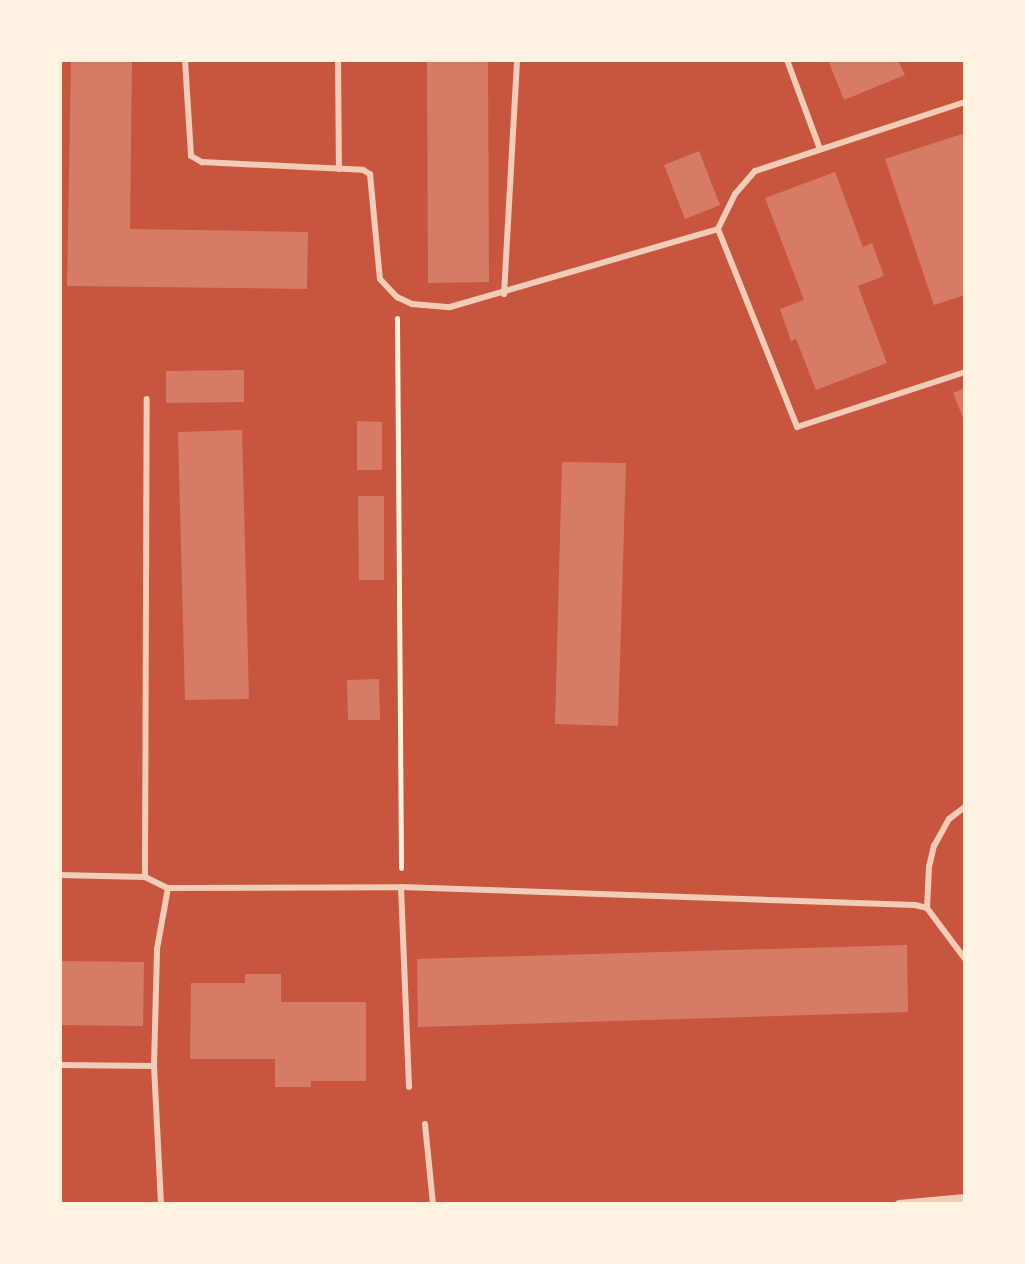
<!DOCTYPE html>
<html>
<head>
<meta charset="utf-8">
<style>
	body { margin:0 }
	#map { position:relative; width:1025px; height:1264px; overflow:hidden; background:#c8553d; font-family:"PT Sans Narrow",sans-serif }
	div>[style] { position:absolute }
	.building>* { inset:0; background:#d67c66 }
	.path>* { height:5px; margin:-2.5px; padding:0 2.5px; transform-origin:2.5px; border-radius:2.5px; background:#fff3e0 }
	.service>* { height:6px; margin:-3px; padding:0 3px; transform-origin:3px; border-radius:3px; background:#f1ccb7 }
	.minor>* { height:8px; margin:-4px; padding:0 4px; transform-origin:4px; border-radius:4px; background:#f1ccb7 }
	span { translate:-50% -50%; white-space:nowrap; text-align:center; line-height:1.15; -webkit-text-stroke:6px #fff3e0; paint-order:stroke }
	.frame { position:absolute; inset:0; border:62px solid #fff3e0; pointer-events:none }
</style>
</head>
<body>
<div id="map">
	<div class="building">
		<i style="clip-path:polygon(71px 60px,132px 60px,130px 229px,308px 232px,307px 289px,67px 286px)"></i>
		<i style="clip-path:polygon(427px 60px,488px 60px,489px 282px,428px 283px)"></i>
		<i style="clip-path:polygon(828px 60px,898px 60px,905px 75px,844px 100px)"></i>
		<i style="clip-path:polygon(965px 133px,965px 295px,934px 305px,885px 159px)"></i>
		<i style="clip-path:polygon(699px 151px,720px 205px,685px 219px,664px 165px)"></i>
		<i style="clip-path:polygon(835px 172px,863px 247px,872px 243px,884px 276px,858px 286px,887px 363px,816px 390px,796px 339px,791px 341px,780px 309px,804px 300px,765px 198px)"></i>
		<i style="clip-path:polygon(244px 370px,244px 402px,166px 403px,166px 371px)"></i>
		<i style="clip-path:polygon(965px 388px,965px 423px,953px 393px)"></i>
		<i style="clip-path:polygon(357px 421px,382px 422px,382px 470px,357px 470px)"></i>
		<i style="clip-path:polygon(242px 430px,249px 699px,185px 700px,178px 432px)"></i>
		<i style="clip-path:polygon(562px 462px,626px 463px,618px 726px,555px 724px)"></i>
		<i style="clip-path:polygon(358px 496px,384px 496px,384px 580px,359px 580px)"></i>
		<i style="clip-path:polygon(379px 679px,380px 720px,348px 720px,347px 680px)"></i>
		<i style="clip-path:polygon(907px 945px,908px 1012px,418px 1027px,417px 959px)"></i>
		<i style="clip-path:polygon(60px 961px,144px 962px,143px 1026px,60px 1025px)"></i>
		<i style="clip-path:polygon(245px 974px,281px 974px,281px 1002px,366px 1002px,366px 1081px,311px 1081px,311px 1087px,275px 1087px,275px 1059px,190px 1059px,191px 983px,245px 983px)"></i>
	</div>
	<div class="path">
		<i style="left:397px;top:318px;width:550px;rotate:89.58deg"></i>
	</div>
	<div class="service">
		<i style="left:185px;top:60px;width:96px;rotate:86.4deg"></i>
		<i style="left:191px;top:156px;width:13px;rotate:29deg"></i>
		<i style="left:202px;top:162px;width:161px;rotate:2.8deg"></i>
		<i style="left:363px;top:170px;width:8px;rotate:30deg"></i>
		<i style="left:370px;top:174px;width:105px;rotate:84.6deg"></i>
		<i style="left:380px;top:279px;width:25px;rotate:47deg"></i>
		<i style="left:397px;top:297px;width:17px;rotate:25deg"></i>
		<i style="left:412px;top:304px;width:38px;rotate:5deg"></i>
		<i style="left:450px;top:307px;width:279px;rotate:-16.2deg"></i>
		<i style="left:338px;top:60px;width:109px;rotate:89.5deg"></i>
		<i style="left:787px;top:60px;width:95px;rotate:69.7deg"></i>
		<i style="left:965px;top:102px;width:221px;rotate:161.8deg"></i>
		<i style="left:755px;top:171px;width:30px;rotate:131deg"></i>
		<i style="left:735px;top:194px;width:39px;rotate:116deg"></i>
		<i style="left:718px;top:229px;width:213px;rotate:68.2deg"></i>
		<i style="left:797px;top:427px;width:177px;rotate:-18.1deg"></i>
		<i style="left:504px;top:294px;width:234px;rotate:-86.8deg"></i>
		<i style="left:60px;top:875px;width:85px;rotate:1.3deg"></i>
		<i style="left:145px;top:877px;width:25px;rotate:26deg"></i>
		<i style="left:168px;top:888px;width:233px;rotate:-0.2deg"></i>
		<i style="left:401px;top:887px;width:514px;rotate:2.01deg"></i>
		<i style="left:915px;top:905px;width:12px;rotate:14deg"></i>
		<i style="left:927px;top:908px;width:64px;rotate:53.3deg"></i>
		<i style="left:145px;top:877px;width:478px;rotate:-89.8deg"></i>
		<i style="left:401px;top:887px;width:200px;rotate:87.7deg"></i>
		<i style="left:927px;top:908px;width:41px;rotate:-87.2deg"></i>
		<i style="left:929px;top:867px;width:22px;rotate:-77deg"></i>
		<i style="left:934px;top:846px;width:31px;rotate:-61deg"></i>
		<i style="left:949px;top:819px;width:20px;rotate:-37deg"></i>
		<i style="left:60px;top:1065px;width:94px;rotate:0.6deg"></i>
		<i style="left:425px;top:1124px;width:80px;rotate:84.3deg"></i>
		<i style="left:161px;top:1204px;width:138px;rotate:-92.9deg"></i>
		<i style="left:154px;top:1066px;width:117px;rotate:-88.5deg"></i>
		<i style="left:157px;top:949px;width:62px;rotate:-79.8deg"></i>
	</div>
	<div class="minor">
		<i style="left:899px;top:1204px;width:66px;rotate:-5.2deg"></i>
	</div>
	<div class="frame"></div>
</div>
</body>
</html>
